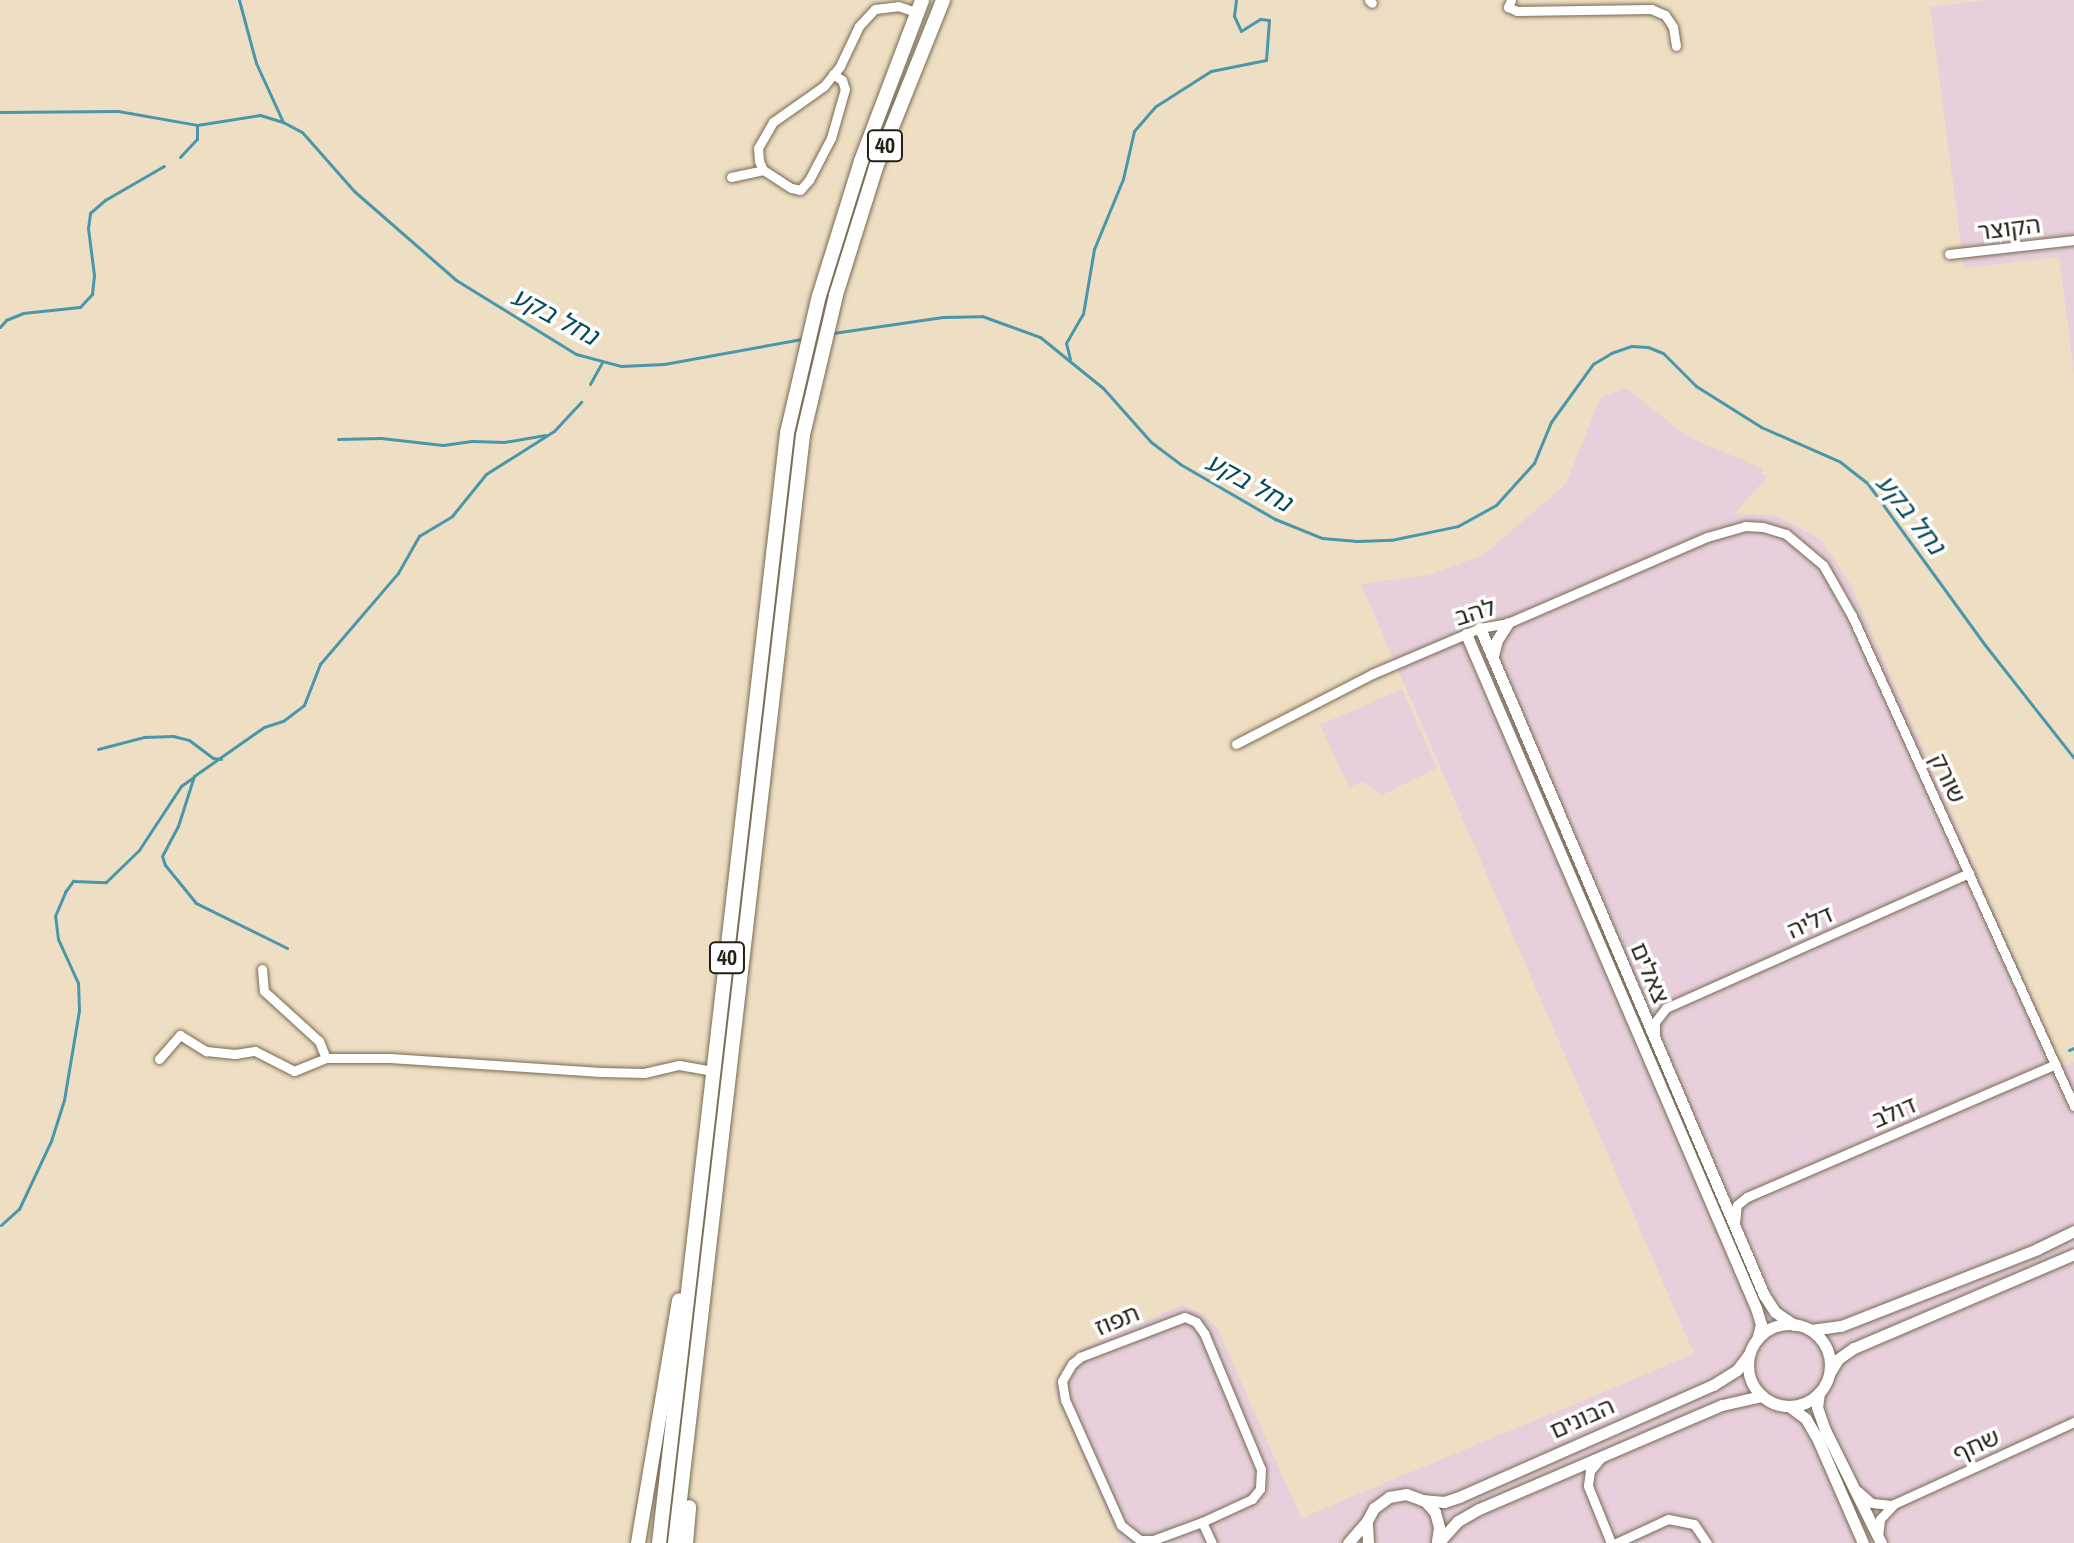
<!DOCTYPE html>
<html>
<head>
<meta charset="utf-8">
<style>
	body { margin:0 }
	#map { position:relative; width:2074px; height:1543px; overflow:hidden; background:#eedfc4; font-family:"Archivo Narrow","Noto Sans Hebrew",sans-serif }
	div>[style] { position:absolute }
	.industrial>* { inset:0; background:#e7d0db }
	.stream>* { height:3px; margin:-1.5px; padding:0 1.5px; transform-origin:1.5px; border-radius:1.5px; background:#4a96aa }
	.roads { filter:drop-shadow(0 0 2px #776a52) drop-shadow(0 0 2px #776a52) }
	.minor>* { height:9px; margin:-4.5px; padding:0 4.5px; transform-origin:4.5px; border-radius:4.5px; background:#fff }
	.tertiary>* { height:11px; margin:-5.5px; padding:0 5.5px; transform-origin:5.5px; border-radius:5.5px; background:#fff }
	.tertiary>.ring { margin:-5.5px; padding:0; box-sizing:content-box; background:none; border:11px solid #fff; border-radius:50% }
	.trunk>* { height:14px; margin:-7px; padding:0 7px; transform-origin:7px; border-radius:7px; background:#fff }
	span { translate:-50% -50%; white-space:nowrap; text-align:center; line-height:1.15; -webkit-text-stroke:7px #fff; paint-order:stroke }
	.shield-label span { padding:2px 6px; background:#fff; border:2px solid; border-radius:6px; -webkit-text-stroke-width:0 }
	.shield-label { font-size:22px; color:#241f15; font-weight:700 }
	.street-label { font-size:24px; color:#241f15 }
	.water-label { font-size:26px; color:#034a58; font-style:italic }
</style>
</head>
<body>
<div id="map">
	<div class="industrial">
		<i style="clip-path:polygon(1987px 0,2074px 0,2074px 373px,2059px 257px,1964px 268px,1930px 7px)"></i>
		<i style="clip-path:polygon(1626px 388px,1688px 437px,1764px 469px,1761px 473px,1768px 476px,1735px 513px,1778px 516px,1821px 540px,1850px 583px,2062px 1066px,2074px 1062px,2074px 1543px,1121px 1543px,1053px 1387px,1064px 1369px,1084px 1348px,1182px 1305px,1203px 1314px,1218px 1329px,1301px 1518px,1694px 1354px,1361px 584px,1429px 575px,1483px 555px,1566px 484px,1600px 398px)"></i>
		<i style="clip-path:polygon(1402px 689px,1437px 768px,1382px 795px,1363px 782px,1349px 787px,1320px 725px)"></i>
	</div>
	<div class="stream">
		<i style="left:239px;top:0;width:65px;rotate:74.9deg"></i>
		<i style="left:256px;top:63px;width:65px;rotate:65.4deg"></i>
		<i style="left:0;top:112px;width:118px;rotate:-0.5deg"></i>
		<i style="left:118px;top:111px;width:80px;rotate:10deg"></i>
		<i style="left:197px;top:125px;width:64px;rotate:-9deg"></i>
		<i style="left:260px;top:115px;width:24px;rotate:17deg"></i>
		<i style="left:283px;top:122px;width:21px;rotate:28deg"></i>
		<i style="left:302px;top:132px;width:79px;rotate:48.6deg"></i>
		<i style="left:354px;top:191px;width:135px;rotate:41.1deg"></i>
		<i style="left:456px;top:280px;width:141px;rotate:31.7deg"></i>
		<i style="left:576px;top:354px;width:47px;rotate:14.9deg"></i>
		<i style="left:621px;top:366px;width:43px;rotate:-2.7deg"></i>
		<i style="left:664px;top:364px;width:140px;rotate:-10.3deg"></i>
		<i style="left:180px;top:157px;width:25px;rotate:-47deg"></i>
		<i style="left:197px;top:139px;width:14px;rotate:-90deg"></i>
		<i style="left:0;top:327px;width:9px;rotate:-49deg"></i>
		<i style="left:6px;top:320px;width:18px;rotate:-22deg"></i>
		<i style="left:23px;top:313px;width:57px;rotate:-6deg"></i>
		<i style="left:80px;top:307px;width:18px;rotate:-47deg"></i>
		<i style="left:92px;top:294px;width:19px;rotate:-84deg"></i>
		<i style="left:94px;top:275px;width:47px;rotate:-97.3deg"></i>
		<i style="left:88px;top:228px;width:15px;rotate:-82deg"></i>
		<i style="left:90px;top:213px;width:20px;rotate:-41deg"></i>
		<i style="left:105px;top:200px;width:68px;rotate:-30deg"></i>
		<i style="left:833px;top:333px;width:111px;rotate:-8.3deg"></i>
		<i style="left:943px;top:317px;width:39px;rotate:-1deg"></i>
		<i style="left:982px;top:316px;width:62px;rotate:19.9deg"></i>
		<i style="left:1040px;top:337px;width:81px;rotate:39deg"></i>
		<i style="left:1103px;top:388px;width:72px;rotate:48.4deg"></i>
		<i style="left:1151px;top:442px;width:36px;rotate:37deg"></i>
		<i style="left:1180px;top:464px;width:110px;rotate:30.1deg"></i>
		<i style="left:1275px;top:519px;width:51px;rotate:22deg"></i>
		<i style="left:1322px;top:538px;width:35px;rotate:5deg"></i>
		<i style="left:1357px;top:541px;width:34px;rotate:-2deg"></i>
		<i style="left:1391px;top:540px;width:68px;rotate:-11.8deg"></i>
		<i style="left:1458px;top:526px;width:43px;rotate:-28.9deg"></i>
		<i style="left:1496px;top:505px;width:57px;rotate:-47.9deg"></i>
		<i style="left:1534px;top:463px;width:44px;rotate:-67.5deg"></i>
		<i style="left:1551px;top:422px;width:72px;rotate:-54.1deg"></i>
		<i style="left:1593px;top:364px;width:21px;rotate:-31deg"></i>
		<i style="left:1611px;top:353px;width:21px;rotate:-19deg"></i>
		<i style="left:1631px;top:346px;width:17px;rotate:3deg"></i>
		<i style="left:1648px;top:347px;width:16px;rotate:22deg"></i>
		<i style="left:1663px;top:353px;width:47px;rotate:45deg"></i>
		<i style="left:1696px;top:386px;width:77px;rotate:32.2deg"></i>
		<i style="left:1761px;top:427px;width:85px;rotate:23.6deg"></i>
		<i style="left:1839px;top:461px;width:37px;rotate:38deg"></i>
		<i style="left:1868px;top:484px;width:199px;rotate:54deg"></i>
		<i style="left:1985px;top:645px;width:144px;rotate:51.8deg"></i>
		<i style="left:1070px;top:359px;width:16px;rotate:-104deg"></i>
		<i style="left:1066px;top:343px;width:34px;rotate:-60deg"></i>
		<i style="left:1083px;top:314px;width:66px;rotate:-80.4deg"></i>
		<i style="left:1094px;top:249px;width:76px;rotate:-67.5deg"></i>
		<i style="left:1123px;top:179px;width:49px;rotate:-77.1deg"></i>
		<i style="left:1134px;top:131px;width:33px;rotate:-49deg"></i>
		<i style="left:1156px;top:106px;width:65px;rotate:-32.5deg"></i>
		<i style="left:1211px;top:71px;width:56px;rotate:-11.3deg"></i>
		<i style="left:1266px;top:60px;width:40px;rotate:-85.7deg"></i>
		<i style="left:1269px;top:20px;width:9px;rotate:-174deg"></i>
		<i style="left:1260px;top:19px;width:22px;rotate:148deg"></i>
		<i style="left:1241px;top:31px;width:17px;rotate:-115deg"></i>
		<i style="left:1234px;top:16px;width:16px;rotate:-83deg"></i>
		<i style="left:590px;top:384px;width:25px;rotate:-61deg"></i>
		<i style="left:338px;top:439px;width:43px;rotate:-1.3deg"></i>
		<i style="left:381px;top:438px;width:62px;rotate:6.4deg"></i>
		<i style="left:443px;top:445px;width:29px;rotate:-8deg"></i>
		<i style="left:472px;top:441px;width:32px;rotate:2deg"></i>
		<i style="left:504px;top:442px;width:42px;rotate:-9.7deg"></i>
		<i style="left:98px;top:749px;width:48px;rotate:-14.6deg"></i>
		<i style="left:144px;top:737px;width:29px;rotate:-2deg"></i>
		<i style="left:173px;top:736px;width:16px;rotate:14deg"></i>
		<i style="left:189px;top:740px;width:30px;rotate:37deg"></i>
		<i style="left:213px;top:758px;width:8px;rotate:7deg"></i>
		<i style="left:287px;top:948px;width:102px;rotate:-153.7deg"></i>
		<i style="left:196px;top:903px;width:49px;rotate:-129.2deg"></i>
		<i style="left:165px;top:865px;width:9px;rotate:-108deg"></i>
		<i style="left:162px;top:856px;width:34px;rotate:-62deg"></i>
		<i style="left:178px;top:826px;width:52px;rotate:-72.3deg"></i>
		<i style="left:194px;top:776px;width:85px;rotate:-35deg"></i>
		<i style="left:264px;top:727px;width:20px;rotate:-18deg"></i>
		<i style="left:283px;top:721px;width:26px;rotate:-37deg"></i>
		<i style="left:304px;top:705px;width:44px;rotate:-68.7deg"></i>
		<i style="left:320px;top:664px;width:120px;rotate:-49.4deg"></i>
		<i style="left:398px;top:573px;width:43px;rotate:-60.4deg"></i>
		<i style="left:419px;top:536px;width:39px;rotate:-31deg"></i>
		<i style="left:452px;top:516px;width:54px;rotate:-51deg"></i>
		<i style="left:486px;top:474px;width:80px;rotate:-32.3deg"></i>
		<i style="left:554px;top:431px;width:40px;rotate:-47deg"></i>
		<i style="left:2069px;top:1050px;width:5px;rotate:-22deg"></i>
		<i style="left:1px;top:1225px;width:24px;rotate:-42deg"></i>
		<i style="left:19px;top:1209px;width:75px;rotate:-64.8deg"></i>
		<i style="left:51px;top:1141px;width:43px;rotate:-72.4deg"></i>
		<i style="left:64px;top:1100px;width:91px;rotate:-80.5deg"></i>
		<i style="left:79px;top:1010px;width:27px;rotate:-92deg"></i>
		<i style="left:78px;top:983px;width:48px;rotate:-114.4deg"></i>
		<i style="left:58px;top:939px;width:23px;rotate:-97deg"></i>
		<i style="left:55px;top:916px;width:26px;rotate:-67deg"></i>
		<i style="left:65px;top:892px;width:14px;rotate:-54deg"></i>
		<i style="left:73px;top:881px;width:33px;rotate:2deg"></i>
		<i style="left:106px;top:882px;width:46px;rotate:-44.1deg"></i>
		<i style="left:139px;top:850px;width:77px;rotate:-56.7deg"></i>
		<i style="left:181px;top:786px;width:16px;rotate:-35deg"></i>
	</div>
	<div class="roads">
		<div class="minor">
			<i style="left:1369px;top:0;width:4px;rotate:45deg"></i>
			<i style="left:1511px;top:0;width:8px;rotate:113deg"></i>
			<i style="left:1508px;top:7px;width:10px;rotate:24deg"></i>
			<i style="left:1517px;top:11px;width:134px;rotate:-0.9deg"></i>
			<i style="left:1651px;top:9px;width:15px;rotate:23deg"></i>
			<i style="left:1665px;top:15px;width:14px;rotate:56deg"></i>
			<i style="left:1673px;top:27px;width:19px;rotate:81deg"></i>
			<i style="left:833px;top:74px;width:11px;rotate:34deg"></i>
			<i style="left:842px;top:80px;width:9px;rotate:72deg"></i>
			<i style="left:845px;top:89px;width:51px;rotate:105.9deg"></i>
			<i style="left:831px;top:138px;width:47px;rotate:117.6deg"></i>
			<i style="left:809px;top:180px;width:13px;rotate:132deg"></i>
			<i style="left:800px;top:190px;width:9px;rotate:-167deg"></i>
			<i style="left:791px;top:188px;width:33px;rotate:-147deg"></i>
			<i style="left:763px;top:170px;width:10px;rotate:-114deg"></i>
			<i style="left:759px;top:161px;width:13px;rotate:-94deg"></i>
			<i style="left:758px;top:148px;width:30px;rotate:-60deg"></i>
			<i style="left:773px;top:122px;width:62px;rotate:-35.2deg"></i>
			<i style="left:824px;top:86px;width:26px;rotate:-51deg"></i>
			<i style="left:840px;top:66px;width:44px;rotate:-64.6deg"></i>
			<i style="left:859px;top:26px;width:23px;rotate:-47deg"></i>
			<i style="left:875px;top:9px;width:23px;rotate:-7deg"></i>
			<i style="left:898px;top:6px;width:21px;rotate:19deg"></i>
			<i style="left:731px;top:177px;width:33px;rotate:-12deg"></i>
			<i style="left:1949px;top:254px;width:126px;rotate:-6.4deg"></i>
			<i style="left:1236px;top:744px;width:153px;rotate:-27.2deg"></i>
			<i style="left:1372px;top:674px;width:117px;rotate:-23.1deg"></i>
			<i style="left:1480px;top:628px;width:28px;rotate:-10deg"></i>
			<i style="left:1508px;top:623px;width:217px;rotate:-23.4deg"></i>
			<i style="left:1707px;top:537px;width:40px;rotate:-16deg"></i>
			<i style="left:1745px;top:526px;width:18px;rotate:3deg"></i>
			<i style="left:1763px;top:527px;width:24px;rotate:17deg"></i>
			<i style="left:1786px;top:534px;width:48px;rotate:40deg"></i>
			<i style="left:1823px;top:565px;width:59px;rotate:60.4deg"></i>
			<i style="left:1852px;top:616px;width:538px;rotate:65.63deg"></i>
			<i style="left:262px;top:969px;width:22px;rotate:85deg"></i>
			<i style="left:264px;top:991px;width:74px;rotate:42.3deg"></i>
			<i style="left:319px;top:1041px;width:18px;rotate:68deg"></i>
			<i style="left:1655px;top:1036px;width:14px;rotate:-90deg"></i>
			<i style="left:1655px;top:1022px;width:18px;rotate:-52deg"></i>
			<i style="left:1666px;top:1008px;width:332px;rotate:-24deg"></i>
			<i style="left:159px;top:1059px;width:32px;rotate:-49deg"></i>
			<i style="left:180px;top:1035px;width:31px;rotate:32deg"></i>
			<i style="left:206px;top:1051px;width:29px;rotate:6deg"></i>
			<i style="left:235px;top:1054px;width:20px;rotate:-9deg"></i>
			<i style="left:255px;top:1051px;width:44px;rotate:27.1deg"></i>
			<i style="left:294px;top:1071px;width:35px;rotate:-22deg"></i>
			<i style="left:326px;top:1058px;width:64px"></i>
			<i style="left:390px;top:1058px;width:211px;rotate:3.8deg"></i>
			<i style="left:601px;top:1072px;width:43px;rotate:1.3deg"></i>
			<i style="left:644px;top:1073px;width:36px;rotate:-13deg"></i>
			<i style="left:679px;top:1065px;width:36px;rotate:10deg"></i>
			<i style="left:1735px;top:1223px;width:18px;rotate:-84deg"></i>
			<i style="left:1737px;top:1205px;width:13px;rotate:-39deg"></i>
			<i style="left:1747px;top:1197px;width:336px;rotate:-23.3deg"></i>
			<i style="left:1185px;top:1317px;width:12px;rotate:24deg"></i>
			<i style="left:1196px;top:1322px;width:14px;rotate:54deg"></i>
			<i style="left:1204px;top:1333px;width:147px;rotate:67.3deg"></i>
			<i style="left:1261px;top:1469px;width:20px;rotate:93deg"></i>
			<i style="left:1260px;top:1489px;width:13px;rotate:129deg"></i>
			<i style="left:1252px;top:1499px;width:55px;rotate:155.3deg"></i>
			<i style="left:1202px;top:1522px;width:52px;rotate:159.8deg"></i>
			<i style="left:1153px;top:1540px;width:13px;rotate:180deg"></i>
			<i style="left:1140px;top:1540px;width:24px;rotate:-142deg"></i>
			<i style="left:1121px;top:1525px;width:137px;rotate:-114.1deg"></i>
			<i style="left:1065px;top:1400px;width:19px;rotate:-99deg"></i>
			<i style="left:1062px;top:1381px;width:20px;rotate:-60deg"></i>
			<i style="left:1072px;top:1364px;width:11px;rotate:-41deg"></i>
			<i style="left:1080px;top:1357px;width:112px;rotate:-20.9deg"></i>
			<i style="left:1600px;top:1459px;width:16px;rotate:130deg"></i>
			<i style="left:1590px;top:1471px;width:15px;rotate:98deg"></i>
			<i style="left:1588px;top:1486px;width:61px;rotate:68deg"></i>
			<i style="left:1858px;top:1491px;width:18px;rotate:41deg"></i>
			<i style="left:1872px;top:1503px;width:19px;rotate:6deg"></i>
			<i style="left:1202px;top:1522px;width:23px;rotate:65deg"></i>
			<i style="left:1878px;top:1536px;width:17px;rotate:-83deg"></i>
			<i style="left:1880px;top:1519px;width:21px;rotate:-47deg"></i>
			<i style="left:1894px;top:1504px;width:198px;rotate:-24.5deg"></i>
			<i style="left:1616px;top:1543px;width:57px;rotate:-24.8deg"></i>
			<i style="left:1668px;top:1519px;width:26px;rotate:11deg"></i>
			<i style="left:1694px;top:1524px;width:23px;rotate:56deg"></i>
		</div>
		<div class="tertiary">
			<i style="left:1480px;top:628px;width:725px;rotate:66.94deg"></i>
			<i style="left:1764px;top:1295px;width:20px;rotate:57deg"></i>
			<i style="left:1775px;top:1312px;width:23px;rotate:34deg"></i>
			<i style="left:1466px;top:634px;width:734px;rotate:66.72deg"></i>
			<i style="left:1756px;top:1308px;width:17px;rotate:73deg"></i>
			<i style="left:1761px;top:1324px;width:16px;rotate:104deg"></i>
			<i style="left:1493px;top:656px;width:16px;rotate:-76deg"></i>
			<i style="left:1497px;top:640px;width:20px;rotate:-57deg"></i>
			<i class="ring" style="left:1748px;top:1324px;width:71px;height:71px"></i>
			<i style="left:1811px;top:1330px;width:30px;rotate:-8deg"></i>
			<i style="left:1841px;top:1326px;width:211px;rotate:-21.4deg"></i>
			<i style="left:2037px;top:1249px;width:41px;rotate:-25.9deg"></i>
			<i style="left:1829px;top:1374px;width:17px;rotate:-59deg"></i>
			<i style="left:1838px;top:1359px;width:19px;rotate:-35deg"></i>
			<i style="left:1854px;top:1348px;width:239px;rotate:-23.1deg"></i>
			<i style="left:1819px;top:1393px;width:14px;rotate:98deg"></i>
			<i style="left:1817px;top:1407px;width:24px;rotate:71deg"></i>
			<i style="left:1825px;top:1430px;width:126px;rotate:63.6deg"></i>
			<i style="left:1789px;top:1406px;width:21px;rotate:37deg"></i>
			<i style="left:1806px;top:1419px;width:24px;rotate:60deg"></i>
			<i style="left:1818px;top:1440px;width:112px;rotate:66.4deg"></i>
			<i style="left:1422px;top:1500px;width:22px;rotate:5deg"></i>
			<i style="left:1444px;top:1502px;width:16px;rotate:-18deg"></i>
			<i style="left:1459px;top:1497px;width:278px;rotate:-23.8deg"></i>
			<i style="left:1713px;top:1385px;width:28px;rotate:-32deg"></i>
			<i style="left:1737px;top:1370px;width:20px;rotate:-53deg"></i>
			<i style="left:1348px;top:1543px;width:29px;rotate:-49deg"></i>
			<i style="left:1368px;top:1543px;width:22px;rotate:-93deg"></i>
			<i style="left:1367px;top:1521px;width:15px;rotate:-62deg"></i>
			<i style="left:1374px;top:1508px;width:19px;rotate:-36deg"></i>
			<i style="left:1389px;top:1497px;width:17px;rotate:-10deg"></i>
			<i style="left:1406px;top:1494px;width:20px;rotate:20deg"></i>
			<i style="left:1425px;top:1501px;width:15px;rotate:48deg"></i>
			<i style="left:1435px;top:1512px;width:16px;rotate:75deg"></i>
			<i style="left:1439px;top:1527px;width:15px;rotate:98deg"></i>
			<i style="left:1438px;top:1543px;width:30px;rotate:-48deg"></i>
			<i style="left:1458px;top:1521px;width:24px;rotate:-30deg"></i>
			<i style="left:1479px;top:1509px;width:264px;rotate:-23.2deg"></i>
			<i style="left:1722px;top:1405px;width:41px;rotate:-12.7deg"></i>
		</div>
		<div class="trunk">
			<i style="left:638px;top:1543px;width:246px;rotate:-80.4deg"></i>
			<i style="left:659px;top:1543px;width:1117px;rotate:-83.42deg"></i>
			<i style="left:787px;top:433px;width:141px;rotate:-76.9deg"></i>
			<i style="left:819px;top:296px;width:141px;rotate:-72.7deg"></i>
			<i style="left:861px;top:161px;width:172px;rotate:-69.2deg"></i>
			<i style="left:675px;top:1543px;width:1115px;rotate:-83.41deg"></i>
			<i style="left:803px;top:435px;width:144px;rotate:-76.7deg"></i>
			<i style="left:836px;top:295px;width:134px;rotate:-72.6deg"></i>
			<i style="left:876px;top:167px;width:180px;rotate:-68.1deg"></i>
			<i style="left:686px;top:1543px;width:36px;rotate:-85deg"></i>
		</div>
	</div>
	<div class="shield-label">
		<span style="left:885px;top:146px">40</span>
		<span style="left:727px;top:958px">40</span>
	</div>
	<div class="street-label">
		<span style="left:2009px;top:228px;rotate:-7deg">הקוצר</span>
		<span style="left:1475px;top:612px;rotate:-17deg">להב</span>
		<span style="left:1948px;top:778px;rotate:65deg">שורק</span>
		<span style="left:1810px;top:922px;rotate:-24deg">דליה</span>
		<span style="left:1650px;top:973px;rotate:67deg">צאלים</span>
		<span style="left:1894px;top:1112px;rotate:-23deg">דולב</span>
		<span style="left:1117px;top:1320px;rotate:-22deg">תפוז</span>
		<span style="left:1582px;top:1418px;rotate:-24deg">הבונים</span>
		<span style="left:1976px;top:1445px;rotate:-24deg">שחף</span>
	</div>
	<div class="water-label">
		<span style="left:555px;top:316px;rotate:28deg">נחל בקע</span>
		<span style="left:1249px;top:482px;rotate:29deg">נחל בקע</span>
		<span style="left:1911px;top:514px;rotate:52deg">נחל בקע</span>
	</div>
</div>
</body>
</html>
